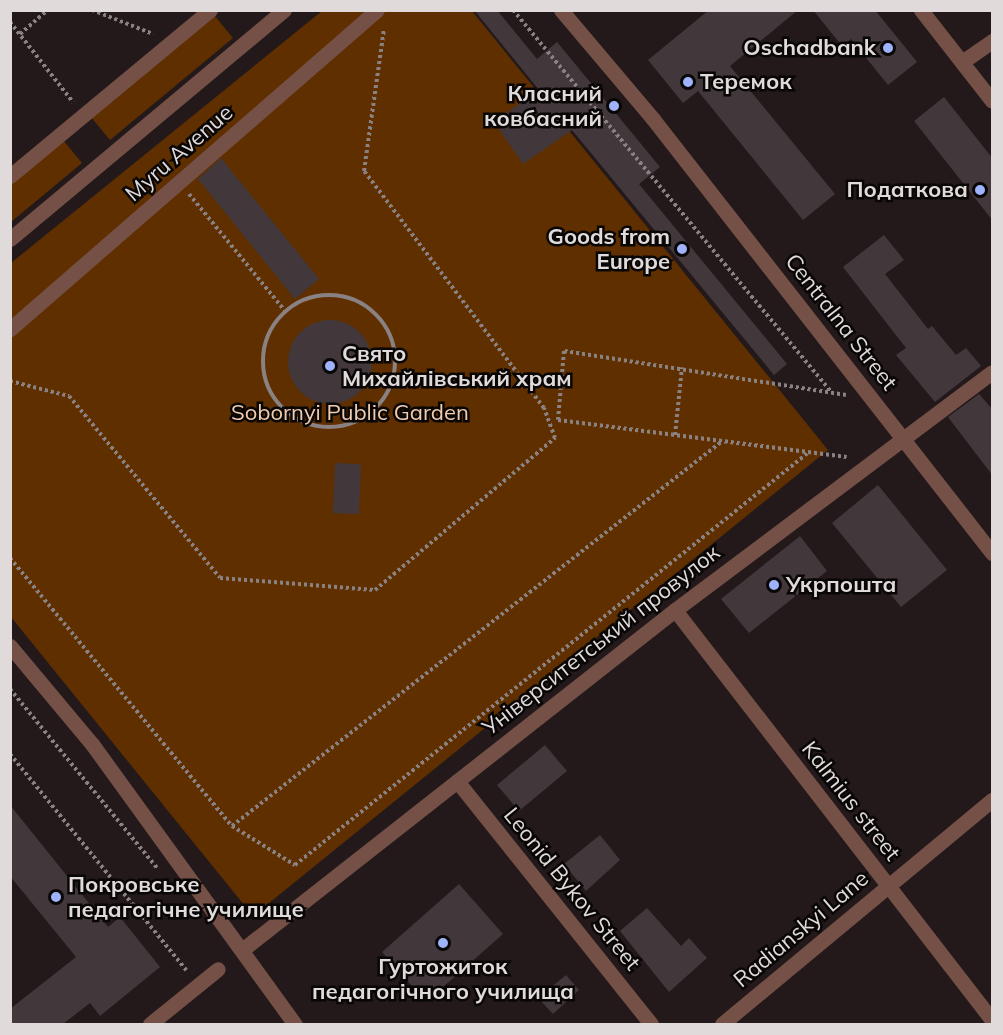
<!DOCTYPE html>
<html>
<head>
<meta charset="utf-8">
<style>
	body { margin:0 }
	#map { position:relative; width:1003px; height:1035px; overflow:hidden; background:#23191a; font-family:Mulish,sans-serif }
	div>[style] { position:absolute }
	.green>* { inset:0; background:#5f2f00 }
	.building>* { inset:0; background:#42383c }
	.round { border-radius:50% }
	.path>* { height:4px; margin-top:-2px; transform-origin:0; background:repeating-linear-gradient(90deg,#8a8182 0 3px,transparent 0 6px) }
	.path>.ring { margin:-2px; padding:0; box-sizing:content-box; background:none; border:4px solid #8a8182; border-radius:50% }
	.minor>* { height:15px; margin:-7.5px; padding:0 7.5px; transform-origin:7.5px; border-radius:7.5px; background:#755046 }
	.dots>* { width:16px; height:16px; translate:-50% -50%; box-sizing:border-box; border:3px solid #090606; border-radius:50% }
	span { translate:-50% -50%; white-space:nowrap; text-align:center; line-height:1.15; -webkit-text-stroke:5px #090606; paint-order:stroke }
	.poi-label { font-size:22px; color:#e1dadb; font-weight:700 }
	.right { translate:-100% -50%; text-align:right }
	.left { translate:0 -50%; text-align:left }
	.street-label { font-size:22px; color:#e1dadb }
	.park-label { font-size:22px; color:#f2cbaf }
	.frame { position:absolute; inset:0; border:12px solid #e1dadb; pointer-events:none }
</style>
</head>
<body>
<div id="map">
	<div class="green">
		<i style="clip-path:polygon(322px 11px,472px 11px,828px 450px,253px 916px,11px 617px,11px 263px)"></i>
		<i style="clip-path:polygon(214px 15px,233px 38px,110px 140px,91px 117px)"></i>
		<i style="clip-path:polygon(63px 140px,82px 163px,11px 222px,11px 183px)"></i>
	</div>
	<div class="building">
		<i style="clip-path:polygon(474px 10px,497px 10px,537px 59px,557px 42px,660px 167px,639px 184px,787px 364px,774px 375px,572px 130px,523px 164px,494px 122px,539px 90px)"></i>
		<i style="clip-path:polygon(709px 10px,798px 10px,730px 66px,835px 194px,803px 220px,698px 91px,683px 103px,648px 60px)"></i>
		<i style="clip-path:polygon(813px 10px,875px 10px,917px 62px,888px 85px,851px 39px,842px 46px)"></i>
		<i style="clip-path:polygon(944px 97px,993px 159px,993px 221px,914px 121px)"></i>
		<i style="clip-path:polygon(221px 158px,319px 279px,295px 299px,198px 179px)"></i>
		<i style="clip-path:polygon(884px 235px,904px 260px,885px 274px,928px 329px,932px 326px,956px 355px,966px 348px,981px 366px,935px 402px,896px 355px,906px 348px,843px 267px)"></i>
		<i class="round" style="left:288px;top:320px;width:84px;height:84px"></i>
		<i style="clip-path:polygon(979px 394px,993px 410px,993px 476px,948px 417px)"></i>
		<i style="clip-path:polygon(335px 463px,361px 464px,359px 514px,333px 513px)"></i>
		<i style="clip-path:polygon(878px 485px,947px 570px,901px 607px,832px 523px)"></i>
		<i style="clip-path:polygon(800px 536px,827px 571px,749px 633px,721px 599px)"></i>
		<i style="clip-path:polygon(545px 745px,567px 771px,519px 811px,497px 785px)"></i>
		<i style="clip-path:polygon(10px 805px,108px 927px,120px 917px,160px 967px,100px 1016px,90px 1003px,63px 1024px,10px 1024px,10px 1009px,76px 957px,10px 876px)"></i>
		<i style="clip-path:polygon(600px 835px,620px 860px,586px 891px,564px 864px)"></i>
		<i style="clip-path:polygon(459px 884px,503px 934px,426px 1002px,382px 952px)"></i>
		<i style="clip-path:polygon(647px 908px,681px 946px,689px 938px,707px 958px,669px 992px,620px 931px)"></i>
		<i style="clip-path:polygon(566px 975px,579px 990px,553px 1014px,538px 998px)"></i>
	</div>
	<div class="path">
		<i style="left:92px;top:10px;width:66px;rotate:21.5deg"></i>
		<i style="left:513px;top:10px;width:497px;rotate:50.2deg"></i>
		<i style="left:10px;top:22px;width:102px;rotate:51.8deg"></i>
		<i style="left:20px;top:34px;width:37px;rotate:-41deg"></i>
		<i style="left:189px;top:194px;width:151px;rotate:50.6deg"></i>
		<i class="ring" style="left:263px;top:295px;width:128px;height:128px"></i>
		<i style="left:10px;top:381px;width:61px;rotate:14.3deg"></i>
		<i style="left:69px;top:396px;width:236px;rotate:50.3deg"></i>
		<i style="left:220px;top:578px;width:155px;rotate:4.4deg"></i>
		<i style="left:375px;top:590px;width:236px;rotate:-40.2deg"></i>
		<i style="left:555px;top:438px;width:32px;rotate:-110deg"></i>
		<i style="left:544px;top:408px;width:298px;rotate:-127.2deg"></i>
		<i style="left:364px;top:171px;width:143px;rotate:-82deg"></i>
		<i style="left:846px;top:395px;width:285px;rotate:-171.1deg"></i>
		<i style="left:564px;top:351px;width:69px;rotate:95deg"></i>
		<i style="left:558px;top:420px;width:291px;rotate:7.3deg"></i>
		<i style="left:675px;top:435px;width:68px;rotate:-84.1deg"></i>
		<i style="left:10px;top:558px;width:348px;rotate:50.4deg"></i>
		<i style="left:232px;top:826px;width:74px;rotate:31.8deg"></i>
		<i style="left:295px;top:865px;width:659px;rotate:-38.78deg"></i>
		<i style="left:10px;top:689px;width:233px;rotate:50.6deg"></i>
		<i style="left:10px;top:754px;width:281px;rotate:50.8deg"></i>
		<i style="left:232px;top:826px;width:622px;rotate:-38.14deg"></i>
	</div>
	<div class="minor">
		<i style="left:561px;top:10px;width:143px;rotate:49.8deg"></i>
		<i style="left:653px;top:119px;width:551px;rotate:52.01deg"></i>
		<i style="left:921px;top:10px;width:115px;rotate:52deg"></i>
		<i style="left:962px;top:62px;width:37px;rotate:-35deg"></i>
		<i style="left:10px;top:176px;width:260px;rotate:-39.7deg"></i>
		<i style="left:10px;top:239px;width:357px;rotate:-39.9deg"></i>
		<i style="left:10px;top:329px;width:486px;rotate:-41deg"></i>
		<i style="left:675px;top:610px;width:518px;rotate:52.29deg"></i>
		<i style="left:10px;top:646px;width:128px;rotate:50.1deg"></i>
		<i style="left:92px;top:744px;width:346px;rotate:54.1deg"></i>
		<i style="left:457px;top:781px;width:311px;rotate:51.4deg"></i>
		<i style="left:242px;top:950px;width:551px;rotate:-38.14deg"></i>
		<i style="left:675px;top:610px;width:396px;rotate:-36.9deg"></i>
		<i style="left:150px;top:1024px;width:87px;rotate:-39deg"></i>
		<i style="left:722px;top:1024px;width:351px;rotate:-39.7deg"></i>
	</div>
	<div class="dots">
		<i style="left:888px;top:48px;background:#9fb3fd"></i>
		<i style="left:688px;top:82px;background:#9fb3fd"></i>
		<i style="left:614px;top:106px;background:#9fb3fd"></i>
		<i style="left:980px;top:190px;background:#9fb3fd"></i>
		<i style="left:682px;top:249px;background:#9fb3fd"></i>
		<i style="left:330px;top:366px;background:#9fb3fd"></i>
		<i style="left:774px;top:585px;background:#9fb3fd"></i>
		<i style="left:56px;top:897px;background:#9fb3fd"></i>
		<i style="left:443px;top:943px;background:#9fb3fd"></i>
	</div>
	<div class="poi-label">
		<span class="right" style="left:876px;top:48px">Oschadbank</span>
		<span class="left" style="left:700px;top:82px">Теремок</span>
		<span class="right" style="left:602px;top:106px">Класний<br>ковбасний</span>
		<span class="right" style="left:968px;top:190px">Податкова</span>
		<span class="right" style="left:670px;top:249px">Goods from<br>Europe</span>
		<span class="left" style="left:342px;top:366px">Свято<br>Михайлівський храм</span>
		<span class="left" style="left:786px;top:585px">Укрпошта</span>
		<span class="left" style="left:68px;top:897px">Покровське<br>педагогічне училище</span>
		<span style="left:443px;top:979px">Гуртожиток<br>педагогічного училища</span>
	</div>
	<div class="street-label">
		<span style="left:179px;top:153px;rotate:-41deg">Myru Avenue</span>
		<span style="left:841px;top:322px;rotate:52deg">Centralna Street</span>
		<span style="left:601px;top:640px;rotate:-38deg">Університетський провулок</span>
		<span style="left:851px;top:801px;rotate:52deg">Kalmius street</span>
		<span style="left:572px;top:889px;rotate:51deg">Leonid Bykov Street</span>
		<span style="left:801px;top:929px;rotate:-40deg">Radianskyi Lane</span>
	</div>
	<div class="park-label">
		<span style="left:350px;top:413px">Sobornyi Public Garden</span>
	</div>
	<div class="frame"></div>
</div>
</body>
</html>
